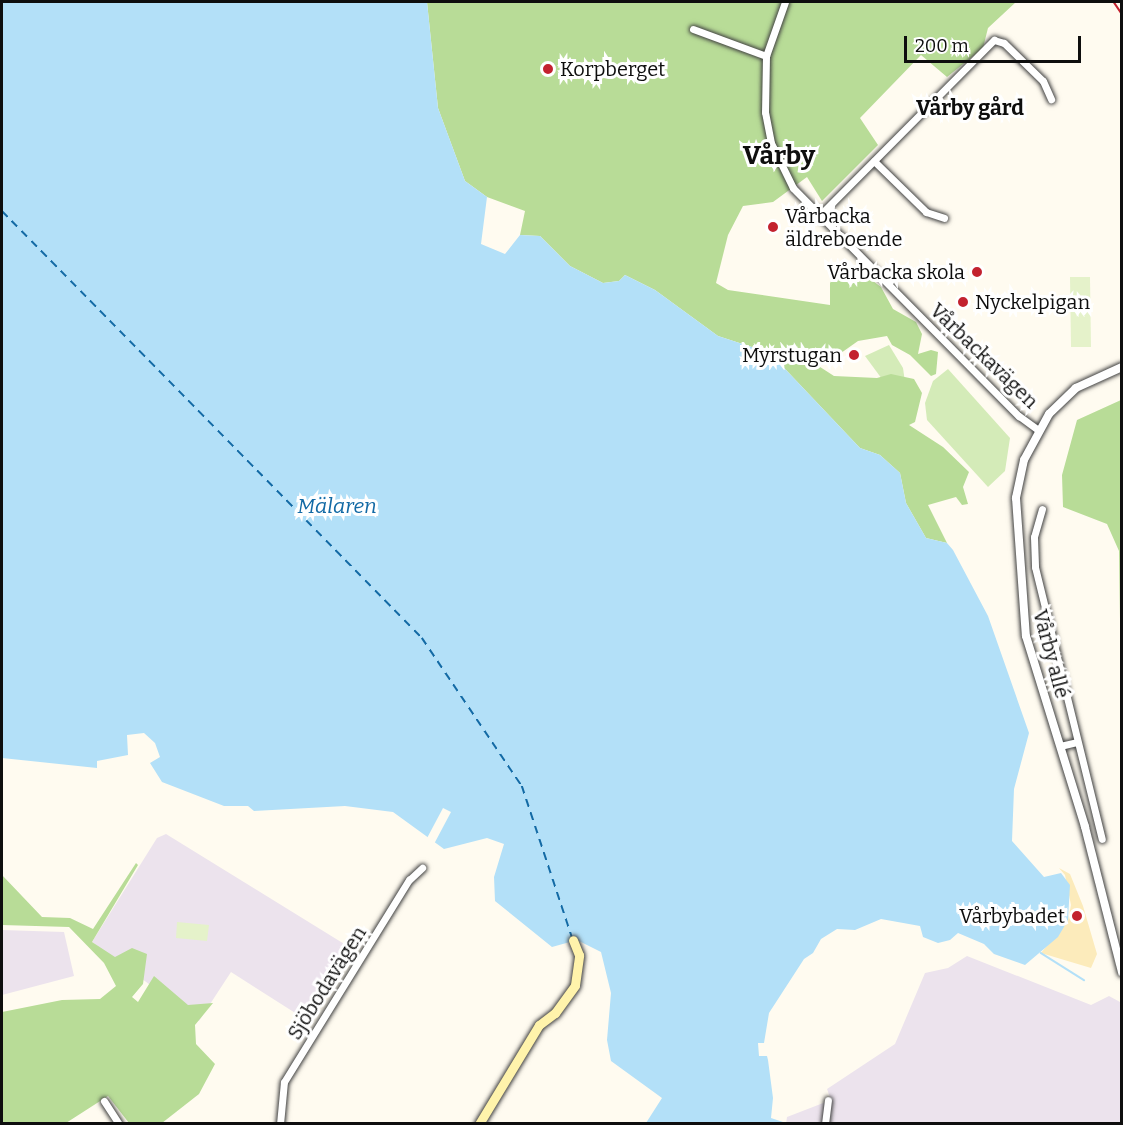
<!DOCTYPE html>
<html>
<head>
<meta charset="utf-8">
<style>
	body { margin:0 }
	#map { position:relative; width:1123px; height:1125px; overflow:hidden; background:#fffbf0; font-family:Bitter,serif }
	div>[style] { position:absolute }
	.industrial>* { inset:0; background:#ece3ed }
	.green>* { inset:0; background:#d4ebb8 }
	.forest>* { inset:0; background:#b8dc97 }
	.sand>* { inset:0; background:#fcebbb }
	.pitch>* { inset:0; background:#e5f2ca }
	.water>* { inset:0; background:#b3e0f8 }
	.pier>* { inset:0; background:#fffbf0 }
	.stream>* { height:1.5px; margin:-0.75px; padding:0 0.75px; transform-origin:0.75px; border-radius:0.75px; background:#b3e0f8 }
	.ferry>* { height:1.5px; margin-top:-0.75px; transform-origin:0; background:repeating-linear-gradient(90deg,#136aa5 0 8px,transparent 0 14px) }
	.roads { filter:drop-shadow(0 0 2px #414141) drop-shadow(0 0 2px #414141) }
	.minor>* { height:7px; margin:-3.5px; padding:0 3.5px; transform-origin:3.5px; border-radius:3.5px; background:#fff }
	.tertiary>* { height:8px; margin:-4px; padding:0 4px; transform-origin:4px; border-radius:4px; background:#fff }
	.secondary>* { height:9px; margin:-4.5px; padding:0 4.5px; transform-origin:4.5px; border-radius:4.5px; background:#fff3ab }
	.rail>* { height:1.5px; margin:-0.75px; padding:0 0.75px; transform-origin:0.75px; border-radius:0.75px; background:#c3222f }
	.dots>* { width:16px; height:16px; translate:-50% -50%; box-sizing:border-box; border:3px solid #fff; border-radius:50% }
	span { translate:-50% -50%; white-space:nowrap; text-align:center; line-height:1.15; -webkit-text-stroke:6px #fff; paint-order:stroke }
	.poi-label { font-size:20px; color:#0e0e0e }
	.left { translate:0 -50%; text-align:left }
	.right { translate:-100% -50%; text-align:right }
	.street-label { font-size:20px; color:#0e0e0e }
	.neighbourhood-label { font-size:21px; color:#0e0e0e; font-weight:700 }
	.water-label { font-size:21px; color:#136aa5; font-style:italic }
	.district-label { font-size:26px; color:#0e0e0e; font-weight:700 }
	.frame { position:absolute; inset:0; border:3px solid #0e0e0e; pointer-events:none }
	.scale { position:absolute; left:904px; top:36px; width:177px; height:27px; box-sizing:border-box; border:3px solid #0e0e0e; border-top:0; padding-left:8px; font-size:18px; line-height:21px; white-space:nowrap; color:#0e0e0e; -webkit-text-stroke:4px #fff; paint-order:stroke }
</style>
</head>
<body>
<div id="map">
	<div class="industrial">
		<i style="clip-path:polygon(166px 834px,354px 950px,311px 1023px,231px 972px,199px 1021px,92px 942px,157px 838px)"></i>
		<i style="clip-path:polygon(2px 930px,64px 932px,74px 976px,2px 995px)"></i>
		<i style="clip-path:polygon(967px 956px,1091px 1005px,1109px 996px,1120px 1002px,1121px 1123px,786px 1124px,787px 1117px,831px 1100px,827px 1089px,895px 1044px,925px 973px,948px 968px)"></i>
	</div>
	<div class="green">
		<i style="clip-path:polygon(889px 345px,903px 368px,910px 417px,865px 356px)"></i>
		<i style="clip-path:polygon(948px 369px,1010px 438px,1005px 471px,988px 487px,927px 420px,925px 403px,933px 381px)"></i>
	</div>
	<div class="forest">
		<i style="clip-path:polygon(427px 2px,1016px 2px,988px 28px,983px 48px,947px 77px,921px 55px,860px 118px,878px 145px,822px 201px,807px 177px,773px 202px,743px 206px,728px 235px,716px 283px,728px 290px,830px 305px,830px 283px,838px 271px,853px 266px,881px 287px,893px 309px,916px 322px,922px 334px,918px 354px,931px 350px,938px 352px,936px 374px,931px 376px,910px 355px,892px 345px,887px 336px,858px 341px,841px 353px,820px 352px,817px 365px,834px 376px,877px 378px,891px 374px,914px 379px,922px 393px,915px 422px,909px 425px,943px 447px,969px 472px,963px 487px,968px 504px,962px 505px,956px 497px,928px 505px,947px 543px,926px 538px,906px 503px,900px 473px,880px 455px,860px 448px,770px 353px,718px 336px,655px 290px,625px 275px,619px 281px,603px 283px,570px 266px,540px 236px,520px 235px,525px 211px,487px 197px,465px 181px,438px 108px)"></i>
		<i style="clip-path:polygon(1121px 400px,1121px 689px,1119px 551px,1107px 524px,1063px 507px,1062px 475px,1077px 420px)"></i>
		<i style="clip-path:polygon(136px 863px,138px 865px,92px 942px,115px 957px,132px 948px,147px 954px,143px 984px,132px 997px,138px 1002px,154px 976px,188px 1005px,213px 1003px,195px 1025px,196px 1044px,215px 1064px,199px 1094px,162px 1123px,129px 1123px,108px 1096px,66px 1123px,2px 1123px,2px 1012px,62px 1000px,100px 999px,116px 986px,104px 963px,69px 927px,2px 925px,2px 875px,42px 917px,70px 918px,93px 929px)"></i>
	</div>
	<div class="sand">
		<i style="clip-path:polygon(1059px 868px,1070px 874px,1083px 906px,1097px 954px,1091px 968px,1041px 953px,1068px 920px,1071px 905px,1065px 875px)"></i>
	</div>
	<div class="pitch">
		<i style="clip-path:polygon(1070px 277px,1090px 277px,1091px 347px,1071px 347px)"></i>
		<i style="clip-path:polygon(177px 922px,209px 925px,207px 941px,176px 938px)"></i>
	</div>
	<div class="water">
		<i style="clip-path:polygon(2px 2px,427px 2px,438px 108px,465px 181px,487px 197px,481px 244px,505px 254px,520px 235px,540px 236px,570px 266px,603px 283px,619px 281px,625px 275px,655px 290px,718px 336px,770px 353px,860px 448px,880px 455px,900px 473px,906px 503px,926px 538px,947px 543px,953px 550px,988px 616px,1029px 733px,1014px 789px,1012px 841px,1044px 877px,1061px 873px,1070px 885px,1068px 920px,1058px 937px,1025px 965px,994px 954px,984px 944px,958px 933px,950px 940px,938px 943px,923px 937px,920px 926px,881px 919px,855px 930px,837px 929px,821px 939px,813px 953px,804px 959px,769px 1013px,764px 1043px,758px 1043px,759px 1056px,767px 1056px,768px 1060px,773px 1098px,771px 1118px,786px 1123px,646px 1123px,662px 1098px,611px 1061px,607px 1040px,611px 993px,601px 952px,577px 940px,552px 947px,495px 901px,494px 877px,504px 844px,487px 838px,444px 849px,393px 812px,345px 806px,254px 811px,248px 806px,224px 806px,162px 782px,150px 763px,160px 757px,155px 743px,144px 733px,127px 735px,128px 755px,97px 761px,97px 768px,2px 758px)"></i>
	</div>
	<div class="pier">
		<i style="clip-path:polygon(443px 808px,451px 812px,434px 844px,426px 840px)"></i>
	</div>
	<div class="stream">
		<i style="left:1041px;top:953px;width:51px;rotate:32.1deg"></i>
	</div>
	<div class="ferry">
		<i style="left:2px;top:211px;width:599px;rotate:45.47deg"></i>
		<i style="left:422px;top:638px;width:179px;rotate:56deg"></i>
		<i style="left:522px;top:786px;width:159px;rotate:71.7deg"></i>
	</div>
	<div class="roads">
		<div class="minor">
			<i style="left:785px;top:2px;width:57px;rotate:109.4deg"></i>
			<i style="left:766px;top:56px;width:56px;rotate:91deg"></i>
			<i style="left:765px;top:112px;width:32px;rotate:79deg"></i>
			<i style="left:771px;top:143px;width:50px;rotate:63.9deg"></i>
			<i style="left:793px;top:188px;width:321px;rotate:45.3deg"></i>
			<i style="left:1019px;top:416px;width:24px;rotate:36deg"></i>
			<i style="left:693px;top:29px;width:78px;rotate:20.3deg"></i>
			<i style="left:874px;top:161px;width:73px;rotate:44.4deg"></i>
			<i style="left:926px;top:212px;width:19px;rotate:18deg"></i>
			<i style="left:818px;top:217px;width:250px;rotate:-45.2deg"></i>
			<i style="left:994px;top:40px;width:10px;rotate:17deg"></i>
			<i style="left:1004px;top:43px;width:54px;rotate:44.3deg"></i>
			<i style="left:1043px;top:81px;width:20px;rotate:66deg"></i>
			<i style="left:1042px;top:509px;width:29px;rotate:106deg"></i>
			<i style="left:1034px;top:537px;width:30px;rotate:88deg"></i>
			<i style="left:1035px;top:567px;width:280px;rotate:76.2deg"></i>
			<i style="left:1060px;top:746px;width:17px;rotate:-13deg"></i>
			<i style="left:104px;top:1101px;width:27px;rotate:57deg"></i>
			<i style="left:280px;top:1124px;width:42px;rotate:-84.6deg"></i>
			<i style="left:284px;top:1082px;width:238px;rotate:-58.3deg"></i>
			<i style="left:409px;top:880px;width:18px;rotate:-43deg"></i>
			<i style="left:825px;top:1124px;width:24px;rotate:-83deg"></i>
		</div>
		<div class="tertiary">
			<i style="left:1122px;top:367px;width:51px;rotate:155.5deg"></i>
			<i style="left:1076px;top:388px;width:37px;rotate:136deg"></i>
			<i style="left:1049px;top:414px;width:52px;rotate:118.5deg"></i>
			<i style="left:1024px;top:460px;width:39px;rotate:102deg"></i>
			<i style="left:1016px;top:498px;width:138px;rotate:85.9deg"></i>
			<i style="left:1026px;top:636px;width:200px;rotate:72.8deg"></i>
			<i style="left:1085px;top:827px;width:150px;rotate:75.7deg"></i>
		</div>
		<div class="secondary">
			<i style="left:479px;top:1124px;width:116px;rotate:-58.8deg"></i>
			<i style="left:539px;top:1025px;width:20px;rotate:-37deg"></i>
			<i style="left:555px;top:1013px;width:34px;rotate:-54deg"></i>
			<i style="left:575px;top:985px;width:30px;rotate:-82deg"></i>
			<i style="left:579px;top:955px;width:16px;rotate:-112deg"></i>
		</div>
	</div>
	<div class="rail">
		<i style="left:1114px;top:2px;width:14px;rotate:56deg"></i>
	</div>
	<div class="dots">
		<i style="left:548px;top:69px;background:#c3222f"></i>
		<i style="left:773px;top:227px;background:#c3222f"></i>
		<i style="left:977px;top:272px;background:#c3222f"></i>
		<i style="left:963px;top:302px;background:#c3222f"></i>
		<i style="left:854px;top:355px;background:#c3222f"></i>
		<i style="left:1077px;top:916px;background:#c3222f"></i>
	</div>
	<div class="poi-label">
		<span class="left" style="left:560px;top:69px">Korpberget</span>
		<span class="left" style="left:785px;top:228px">Vårbacka<br>äldreboende</span>
		<span class="right" style="left:965px;top:272px">Vårbacka skola</span>
		<span class="left" style="left:975px;top:302px">Nyckelpigan</span>
		<span class="right" style="left:842px;top:355px">Myrstugan</span>
		<span class="right" style="left:1065px;top:916px">Vårbybadet</span>
	</div>
	<div class="street-label">
		<span style="left:984px;top:356px;rotate:44deg">Vårbackavägen</span>
		<span style="left:1051px;top:654px;rotate:75deg">Vårby allé</span>
		<span style="left:327px;top:983px;rotate:-58deg">Sjöbodavägen</span>
	</div>
	<div class="neighbourhood-label">
		<span style="left:970px;top:108px">Vårby gård</span>
	</div>
	<div class="water-label">
		<span style="left:337px;top:506px">Mälaren</span>
	</div>
	<div class="district-label">
		<span style="left:779px;top:156px">Vårby</span>
	</div>
	<div class="frame"></div>
	<div class="scale">200 m</div>
</div>
</body>
</html>
